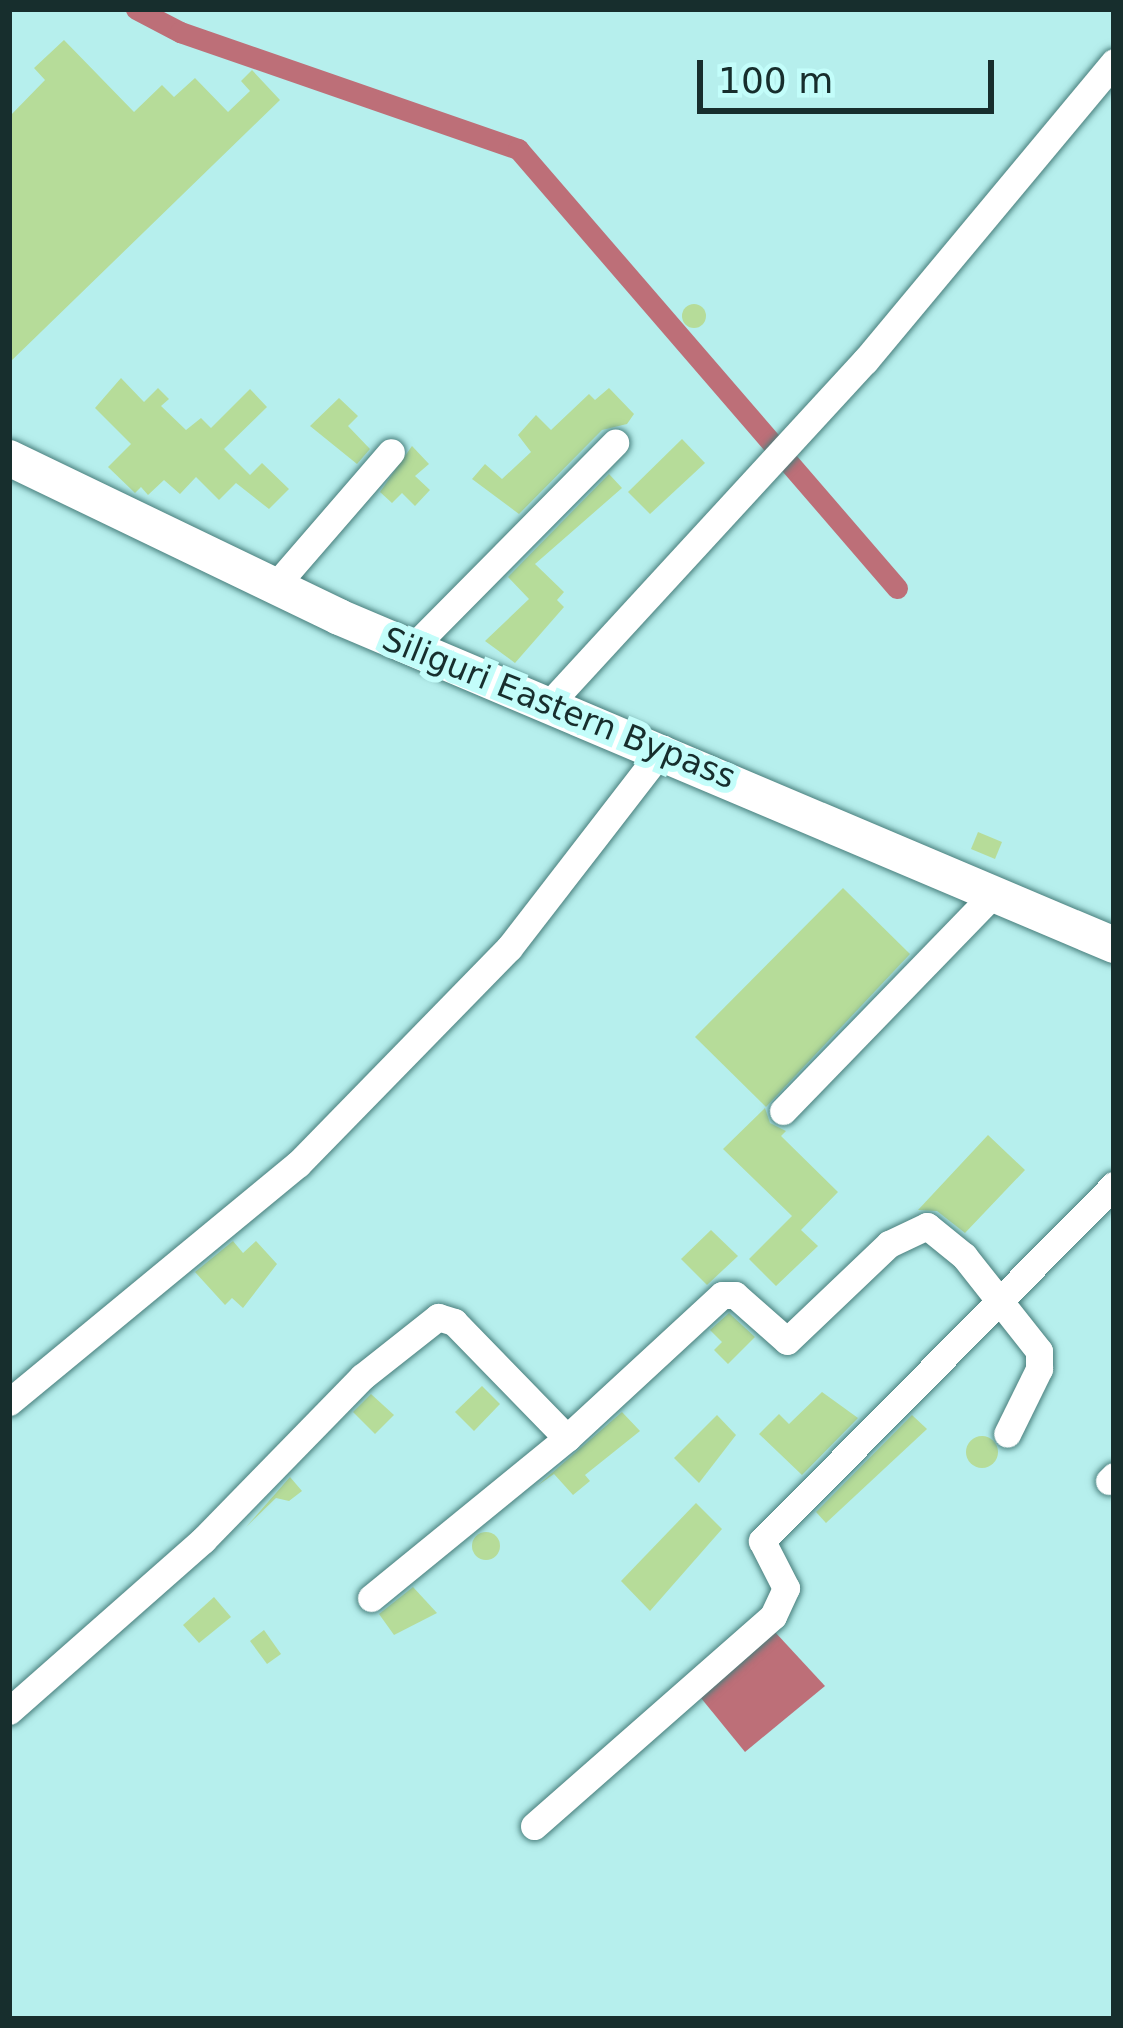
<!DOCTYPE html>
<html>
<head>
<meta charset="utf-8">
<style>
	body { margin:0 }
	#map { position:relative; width:1123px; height:2028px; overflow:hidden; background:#b6efed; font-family:"DejaVu Sans",sans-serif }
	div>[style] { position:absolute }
	.water>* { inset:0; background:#bd6f78 }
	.canal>* { height:21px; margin:-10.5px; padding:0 10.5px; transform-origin:10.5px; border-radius:10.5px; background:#bd6f78 }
	.building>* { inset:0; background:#b6dc99 }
	.round { border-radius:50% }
	.roads { filter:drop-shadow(0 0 3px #477d7b) drop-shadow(0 0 3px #477d7b) }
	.minor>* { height:27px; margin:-13.5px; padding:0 13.5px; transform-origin:13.5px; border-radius:13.5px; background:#fff }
	.major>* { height:36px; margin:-18px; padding:0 18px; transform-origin:18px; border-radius:18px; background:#fff }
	span { translate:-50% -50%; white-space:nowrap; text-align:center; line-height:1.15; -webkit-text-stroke:12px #c3fdfa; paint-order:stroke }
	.street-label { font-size:33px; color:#172e2d }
	.frame { position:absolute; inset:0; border:12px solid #172e2d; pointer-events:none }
	.scale { position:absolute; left:697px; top:60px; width:297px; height:54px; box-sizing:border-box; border:6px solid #172e2d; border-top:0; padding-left:15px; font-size:36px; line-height:42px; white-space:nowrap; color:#172e2d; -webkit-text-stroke:9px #c3fdfa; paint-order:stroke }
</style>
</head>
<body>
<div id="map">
	<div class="water">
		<i style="clip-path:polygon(775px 1632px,825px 1686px,745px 1752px,701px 1698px)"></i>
	</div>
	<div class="canal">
		<i style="left:136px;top:9px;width:50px;rotate:27.6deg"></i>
		<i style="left:180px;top:32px;width:358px;rotate:19.1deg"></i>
		<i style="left:518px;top:149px;width:580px;rotate:49.2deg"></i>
	</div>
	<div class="building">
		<i style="clip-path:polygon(64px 40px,134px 112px,162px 85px,174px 97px,195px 78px,228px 112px,250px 91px,241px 81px,252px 70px,280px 100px,9px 363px,9px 117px,45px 80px,34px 68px)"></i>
		<i class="round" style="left:682px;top:304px;width:24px;height:24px"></i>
		<i style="clip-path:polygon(121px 378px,144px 402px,158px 388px,169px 399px,161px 406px,186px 430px,201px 418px,211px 428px,250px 389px,267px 407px,224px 449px,250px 475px,262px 463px,289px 489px,269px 509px,236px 483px,219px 500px,196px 477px,180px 494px,164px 480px,148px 495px,141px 487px,135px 493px,108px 467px,131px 444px,95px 408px)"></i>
		<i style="clip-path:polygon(609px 388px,634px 414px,627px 424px,602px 430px,519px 514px,472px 479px,485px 464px,502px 479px,531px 452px,518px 435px,536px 415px,551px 430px,589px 394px,595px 400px)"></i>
		<i style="clip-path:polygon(339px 398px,358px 416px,348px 426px,370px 449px,357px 464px,310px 426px)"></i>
		<i style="clip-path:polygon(682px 439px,705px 463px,650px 514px,628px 492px)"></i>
		<i style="clip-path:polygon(412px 446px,429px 464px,415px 476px,430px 490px,415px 506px,402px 493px,392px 503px,380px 492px)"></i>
		<i style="clip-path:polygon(609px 474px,622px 488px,535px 564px,564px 592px,557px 600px,564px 607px,515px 663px,485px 641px,529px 599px,508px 577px)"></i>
		<i style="clip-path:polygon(978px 832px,1002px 842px,995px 859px,971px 849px)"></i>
		<i style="clip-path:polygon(843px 888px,910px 954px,766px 1107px,695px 1037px)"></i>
		<i style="clip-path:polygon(765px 1108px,770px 1123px,786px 1131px,781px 1136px,838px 1192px,801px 1230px,818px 1246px,776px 1286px,749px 1259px,792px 1216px,723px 1149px)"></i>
		<i style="clip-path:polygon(988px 1135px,1025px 1170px,965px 1233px,937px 1211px,918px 1210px)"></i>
		<i style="clip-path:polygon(711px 1230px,738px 1256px,707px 1285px,681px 1259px)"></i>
		<i style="clip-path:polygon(233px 1241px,243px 1253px,256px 1241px,277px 1264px,243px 1308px,232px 1298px,225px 1305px,195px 1272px)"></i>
		<i style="clip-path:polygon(729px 1313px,755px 1337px,728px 1364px,714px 1350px,722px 1342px,710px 1330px)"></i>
		<i style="clip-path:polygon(482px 1386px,500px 1404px,474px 1431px,455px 1412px)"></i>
		<i style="clip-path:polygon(822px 1392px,858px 1418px,802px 1475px,759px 1434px,779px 1414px,789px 1424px)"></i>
		<i style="clip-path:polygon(371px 1394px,394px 1415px,375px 1434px,353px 1412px)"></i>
		<i style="clip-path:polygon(622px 1412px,640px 1431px,585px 1475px,590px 1481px,573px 1495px,554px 1474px,537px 1486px)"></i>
		<i style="clip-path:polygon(717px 1415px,736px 1435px,699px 1483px,674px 1458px)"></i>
		<i style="clip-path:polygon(912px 1415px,927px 1429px,826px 1523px,816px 1512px)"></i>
		<i class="round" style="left:966px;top:1436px;width:32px;height:32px"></i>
		<i style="clip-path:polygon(290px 1477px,302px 1491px,289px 1501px,276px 1498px,246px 1527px)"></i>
		<i style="clip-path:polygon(696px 1503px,722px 1529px,650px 1611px,621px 1581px)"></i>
		<i class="round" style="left:472px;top:1532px;width:28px;height:28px"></i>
		<i style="clip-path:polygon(413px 1587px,437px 1613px,394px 1635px,379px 1614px)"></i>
		<i style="clip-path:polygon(214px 1597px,231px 1617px,199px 1643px,183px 1625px)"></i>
		<i style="clip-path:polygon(264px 1630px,281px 1654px,267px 1664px,250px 1641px)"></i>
	</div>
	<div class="roads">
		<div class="minor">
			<i style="left:275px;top:586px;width:177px;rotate:-49.1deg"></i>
			<i style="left:412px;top:648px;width:289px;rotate:-45.3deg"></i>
			<i style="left:551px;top:702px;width:464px;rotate:-47.4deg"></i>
			<i style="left:865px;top:361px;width:389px;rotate:-50.2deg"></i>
			<i style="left:783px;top:1111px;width:305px;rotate:-45.9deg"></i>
			<i style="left:9px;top:1402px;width:374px;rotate:-39.5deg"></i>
			<i style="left:298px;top:1164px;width:302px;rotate:-45.7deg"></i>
			<i style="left:509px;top:948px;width:252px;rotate:-52.3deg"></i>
			<i style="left:1109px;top:1481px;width:7px;rotate:-45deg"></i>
			<i style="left:371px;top:1598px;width:253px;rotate:-39.2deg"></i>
			<i style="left:9px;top:1711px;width:259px;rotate:-41.4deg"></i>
			<i style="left:203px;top:1540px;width:228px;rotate:-45.7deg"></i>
			<i style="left:362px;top:1377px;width:97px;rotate:-38.3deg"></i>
			<i style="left:438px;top:1317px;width:17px;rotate:17deg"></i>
			<i style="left:454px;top:1322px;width:162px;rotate:45.8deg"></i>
			<i style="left:567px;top:1438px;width:211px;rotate:-42.7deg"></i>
			<i style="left:722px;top:1295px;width:13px"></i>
			<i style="left:735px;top:1295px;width:69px;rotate:41.5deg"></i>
			<i style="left:787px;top:1341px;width:141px;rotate:-43.6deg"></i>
			<i style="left:889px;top:1244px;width:42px;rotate:-25.3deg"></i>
			<i style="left:927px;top:1226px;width:48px;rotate:39deg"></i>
			<i style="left:964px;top:1256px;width:121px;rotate:51.7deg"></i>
			<i style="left:1039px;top:1351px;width:18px;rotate:90deg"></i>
			<i style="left:1039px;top:1369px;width:72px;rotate:116.2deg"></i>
			<i style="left:534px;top:1826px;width:318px;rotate:-41.3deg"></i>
			<i style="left:773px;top:1616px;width:31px;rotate:-65deg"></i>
			<i style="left:786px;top:1588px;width:53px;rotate:-117.1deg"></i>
			<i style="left:762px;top:1541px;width:501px;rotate:-45.32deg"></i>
		</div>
		<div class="major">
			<i style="left:9px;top:458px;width:366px;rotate:25.7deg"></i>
			<i style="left:339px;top:617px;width:842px;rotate:22.94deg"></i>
		</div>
	</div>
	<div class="street-label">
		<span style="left:559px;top:708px;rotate:22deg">Siliguri Eastern Bypass</span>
	</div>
	<div class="frame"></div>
	<div class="scale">100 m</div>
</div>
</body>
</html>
